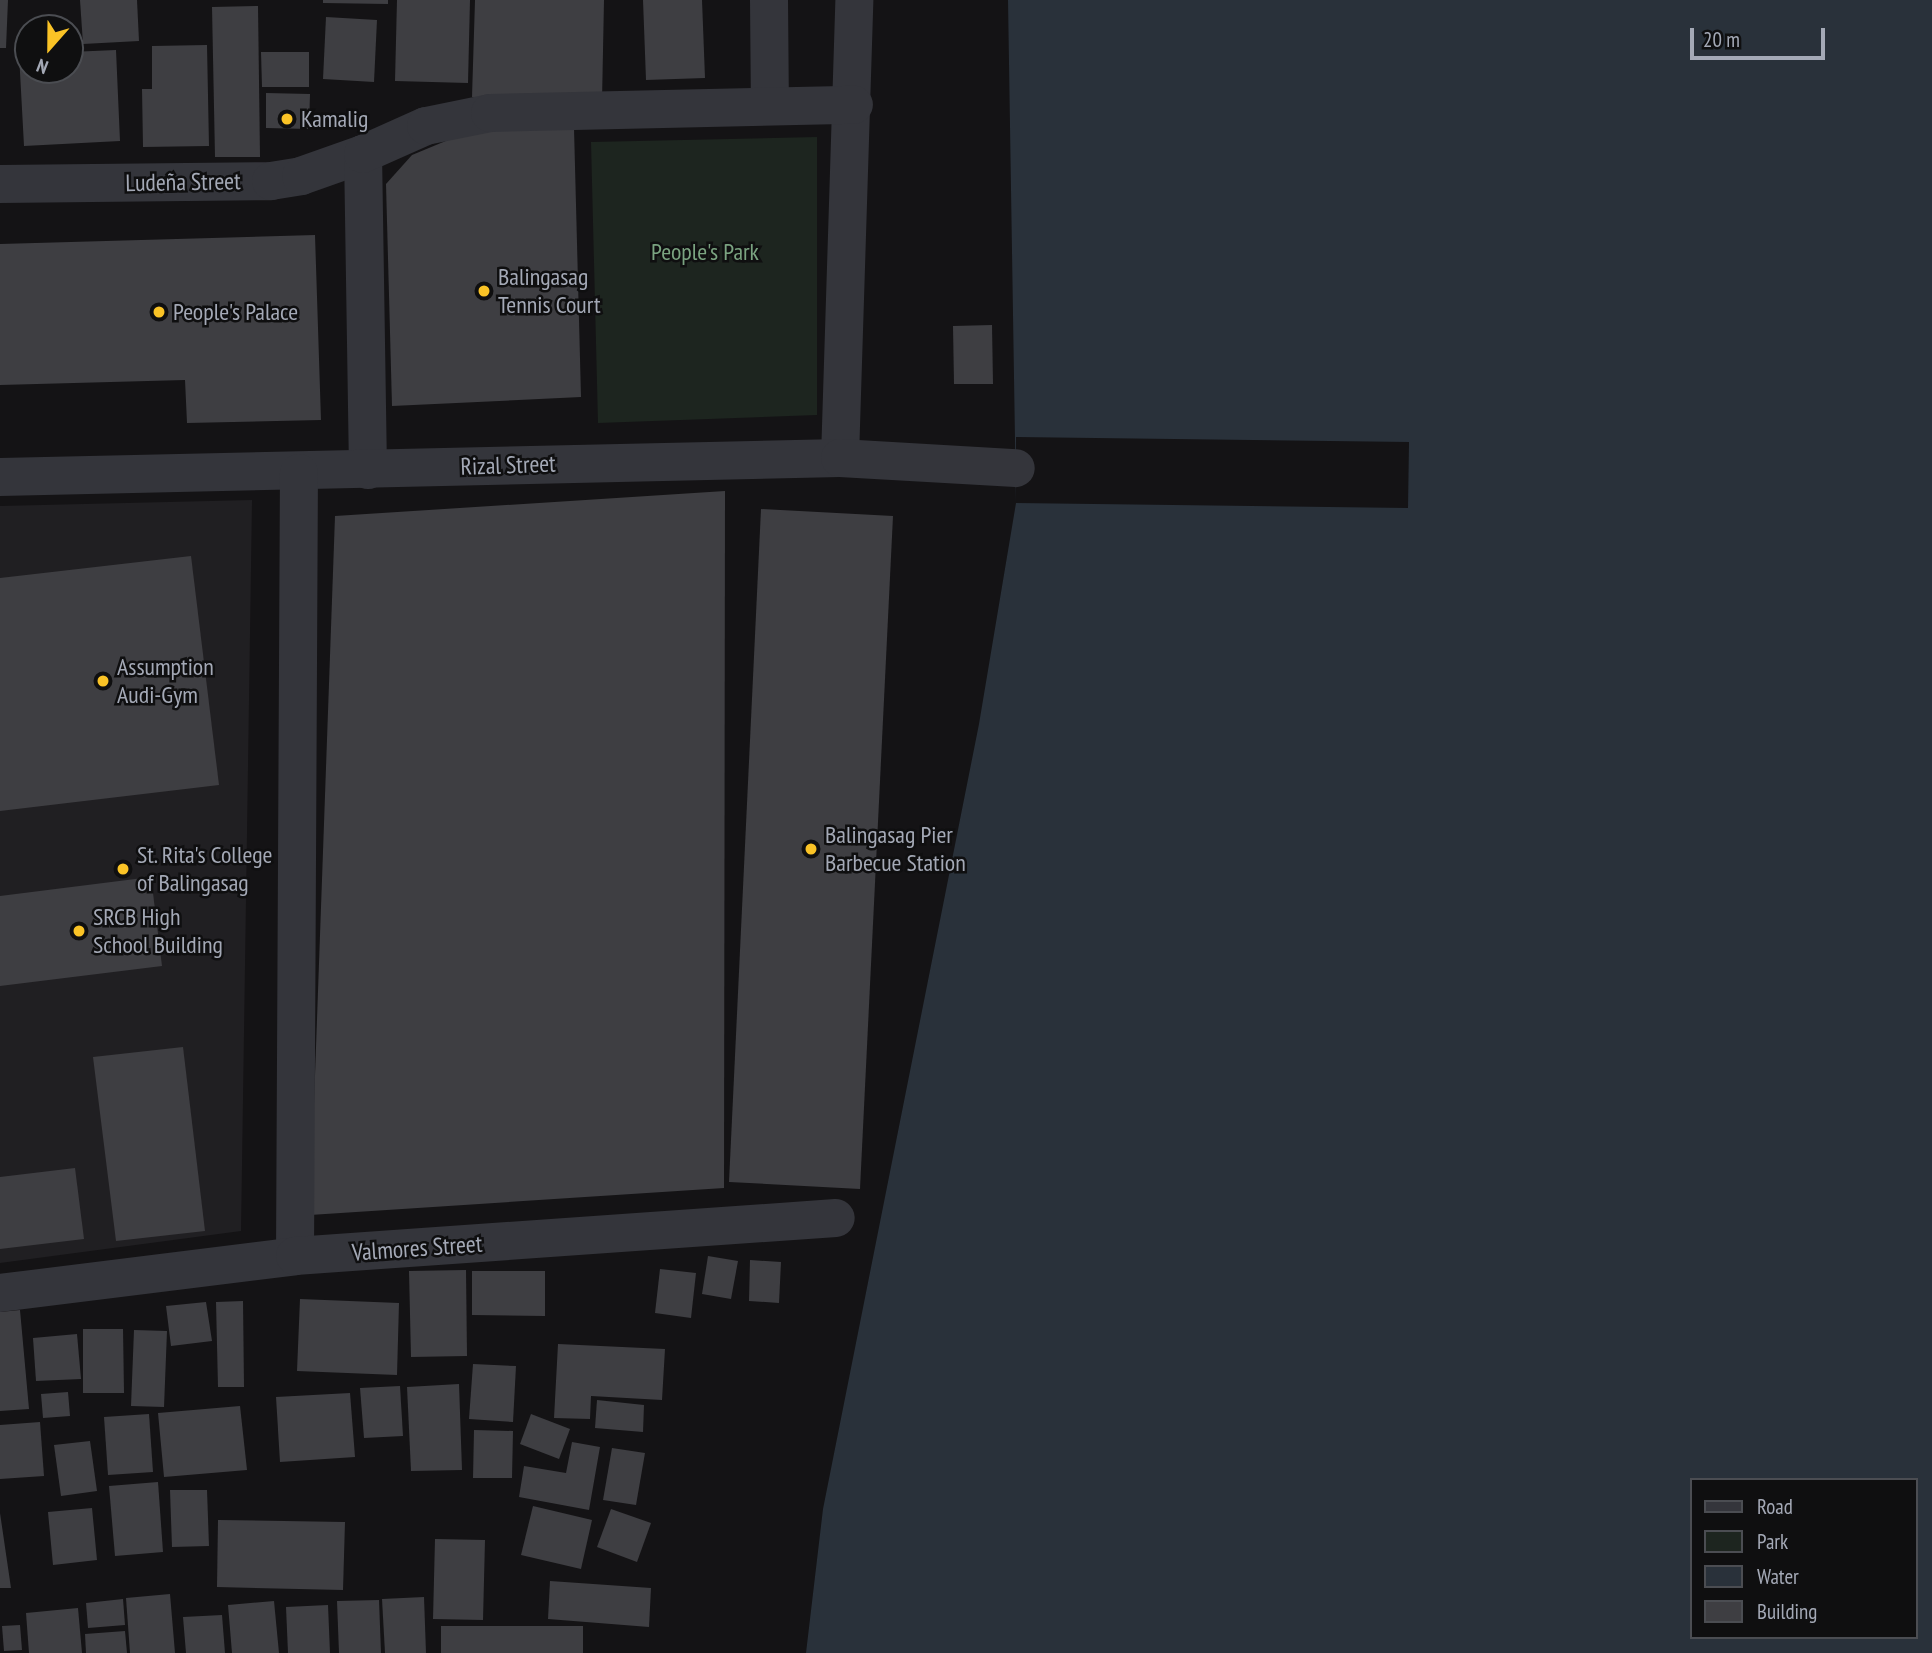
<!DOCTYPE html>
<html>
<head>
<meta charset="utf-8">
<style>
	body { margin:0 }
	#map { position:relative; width:1932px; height:1653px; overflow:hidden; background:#141315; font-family:"PT Sans Narrow",sans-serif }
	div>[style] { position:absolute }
	.built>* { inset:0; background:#201f22 }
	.green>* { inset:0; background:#1d251f }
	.water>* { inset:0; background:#29313a }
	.pier>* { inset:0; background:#141315 }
	.building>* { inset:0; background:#3e3e42 }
	.minor>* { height:38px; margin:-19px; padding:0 19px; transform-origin:19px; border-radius:19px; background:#34353b }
	.dots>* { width:19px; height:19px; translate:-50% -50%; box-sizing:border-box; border:4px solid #0f0f10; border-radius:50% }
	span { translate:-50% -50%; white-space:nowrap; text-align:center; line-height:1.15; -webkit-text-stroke:5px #0f0f10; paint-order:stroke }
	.poi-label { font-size:24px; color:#a4a9b6 }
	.left { translate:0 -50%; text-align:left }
	.street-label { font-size:24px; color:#a4a9b6 }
	.park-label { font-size:24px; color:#7aa380 }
	.legend { position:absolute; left:1690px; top:1478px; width:228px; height:161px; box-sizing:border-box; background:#0f0f10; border:2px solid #4b4d52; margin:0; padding:9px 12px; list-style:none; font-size:21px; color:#a4a9b6 }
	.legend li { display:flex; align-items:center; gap:14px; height:35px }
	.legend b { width:35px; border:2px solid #4b4d52 }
	.north { position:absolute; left:14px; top:14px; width:70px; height:70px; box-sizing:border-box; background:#0f0f10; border:2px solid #4b4d52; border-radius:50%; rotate:201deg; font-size:19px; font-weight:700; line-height:28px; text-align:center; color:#a4a9b6 }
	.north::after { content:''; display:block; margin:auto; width:24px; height:32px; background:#fac326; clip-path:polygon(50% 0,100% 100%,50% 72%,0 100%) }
	.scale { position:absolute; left:1690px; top:28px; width:135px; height:32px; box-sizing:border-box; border:4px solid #a4a9b6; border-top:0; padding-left:9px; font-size:21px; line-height:24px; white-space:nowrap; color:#a4a9b6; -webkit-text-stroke:5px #0f0f10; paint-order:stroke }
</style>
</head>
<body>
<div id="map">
	<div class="built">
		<i style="clip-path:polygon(252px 500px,241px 1231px,0 1263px,0 506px)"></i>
	</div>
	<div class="green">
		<i style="clip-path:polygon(817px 137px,817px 415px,598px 423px,591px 142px)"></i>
	</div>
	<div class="water">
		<i style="clip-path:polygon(evenodd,1008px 0,1932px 0,1932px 1653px,806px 1653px,823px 1509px,979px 724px,1016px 503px,1008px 0,1692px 1480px,1916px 1480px,1916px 1637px,1692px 1637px,1692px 1480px)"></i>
	</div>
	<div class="pier">
		<i style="clip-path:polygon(1016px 437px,1409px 442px,1408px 508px,1016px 503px)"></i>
	</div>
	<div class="building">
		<i style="clip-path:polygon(0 0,8px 0,6px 48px,0 48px)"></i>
		<i style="clip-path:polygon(80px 0,137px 0,139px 41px,83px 44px)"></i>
		<i style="clip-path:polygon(323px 0,388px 0,388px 4px,323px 3px)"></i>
		<i style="clip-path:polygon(397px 0,470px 0,468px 83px,395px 81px)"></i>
		<i style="clip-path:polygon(475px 0,604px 0,602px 101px,472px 97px)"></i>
		<i style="clip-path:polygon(643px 0,702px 0,705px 78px,646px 80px)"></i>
		<i style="clip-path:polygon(258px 6px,260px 157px,215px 157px,212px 7px)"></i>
		<i style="clip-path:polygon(326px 17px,377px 20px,374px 82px,323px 79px)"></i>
		<i style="clip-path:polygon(207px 45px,209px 146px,143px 147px,142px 89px,152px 89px,152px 46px)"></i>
		<i style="clip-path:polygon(116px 50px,120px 141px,24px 146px,19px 54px,28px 53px,28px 70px,70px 70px,70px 52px)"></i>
		<i style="clip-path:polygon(261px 52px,309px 52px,309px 87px,262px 87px)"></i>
		<i style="clip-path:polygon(266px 93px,310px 94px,309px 129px,266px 128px)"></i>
		<i style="clip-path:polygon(489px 123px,574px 128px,581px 397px,392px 406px,386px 184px,412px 155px)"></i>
		<i style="clip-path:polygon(315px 235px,321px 420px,187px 423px,185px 380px,0 385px,0 244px)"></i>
		<i style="clip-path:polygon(992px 325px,993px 384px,954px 384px,953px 326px)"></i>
		<i style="clip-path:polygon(725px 491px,724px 1188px,310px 1215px,335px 516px)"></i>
		<i style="clip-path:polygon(761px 509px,893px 516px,860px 1189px,729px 1182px)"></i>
		<i style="clip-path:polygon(191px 556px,219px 785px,0 811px,0 578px)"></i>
		<i style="clip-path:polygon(151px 877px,162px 966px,0 986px,0 896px)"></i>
		<i style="clip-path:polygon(183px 1047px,205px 1231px,116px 1241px,93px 1057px)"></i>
		<i style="clip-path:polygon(75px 1168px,84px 1239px,0 1249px,0 1177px)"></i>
		<i style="clip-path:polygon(708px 1256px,738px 1261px,731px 1299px,702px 1294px)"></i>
		<i style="clip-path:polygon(750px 1260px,781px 1262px,779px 1303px,749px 1301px)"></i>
		<i style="clip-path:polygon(660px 1269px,696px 1273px,691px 1318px,655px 1313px)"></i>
		<i style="clip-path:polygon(466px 1270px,467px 1356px,411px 1357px,409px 1271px)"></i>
		<i style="clip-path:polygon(472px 1271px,545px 1271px,545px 1316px,472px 1315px)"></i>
		<i style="clip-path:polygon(300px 1299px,399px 1303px,397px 1375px,297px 1371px)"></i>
		<i style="clip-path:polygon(243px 1301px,244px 1387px,218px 1387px,216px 1302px)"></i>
		<i style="clip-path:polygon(206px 1302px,212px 1341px,171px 1346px,166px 1306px)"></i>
		<i style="clip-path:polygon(20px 1310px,29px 1409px,0 1411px,0 1312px)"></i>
		<i style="clip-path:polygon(83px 1329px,123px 1329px,124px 1393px,83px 1393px)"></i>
		<i style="clip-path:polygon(134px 1330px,167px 1331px,164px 1407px,131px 1406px)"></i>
		<i style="clip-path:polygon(77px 1334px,81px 1379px,36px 1381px,33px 1338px)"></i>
		<i style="clip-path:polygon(558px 1344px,665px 1349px,662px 1400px,591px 1396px,590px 1419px,554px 1418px)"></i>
		<i style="clip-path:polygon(473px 1364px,516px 1366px,513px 1422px,469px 1419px)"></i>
		<i style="clip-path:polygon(459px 1384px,462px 1470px,411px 1471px,407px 1387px)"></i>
		<i style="clip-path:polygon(400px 1386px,403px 1436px,364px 1438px,360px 1388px)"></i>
		<i style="clip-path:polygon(68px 1392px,70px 1416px,43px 1418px,41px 1394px)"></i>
		<i style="clip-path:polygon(350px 1393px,355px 1457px,280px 1462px,276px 1397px)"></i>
		<i style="clip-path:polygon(597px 1400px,644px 1405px,643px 1432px,595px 1428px)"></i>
		<i style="clip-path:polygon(240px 1406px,247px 1470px,164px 1477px,158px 1413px)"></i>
		<i style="clip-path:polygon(149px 1414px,153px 1472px,108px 1475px,104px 1417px)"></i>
		<i style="clip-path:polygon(531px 1414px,570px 1429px,559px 1459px,520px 1444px)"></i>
		<i style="clip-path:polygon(40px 1422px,44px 1476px,0 1479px,0 1425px)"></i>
		<i style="clip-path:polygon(474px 1430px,513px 1431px,512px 1478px,473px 1478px)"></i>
		<i style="clip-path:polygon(90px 1441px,97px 1491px,61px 1496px,54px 1445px)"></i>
		<i style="clip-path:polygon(572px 1442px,600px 1447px,589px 1510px,519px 1497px,524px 1466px,566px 1473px)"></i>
		<i style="clip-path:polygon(612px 1448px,645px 1453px,636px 1505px,603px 1500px)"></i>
		<i style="clip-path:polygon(158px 1482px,163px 1552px,115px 1556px,109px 1486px)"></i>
		<i style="clip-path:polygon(170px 1490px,207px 1490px,209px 1546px,172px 1547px)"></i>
		<i style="clip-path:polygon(533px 1506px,592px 1520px,581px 1569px,521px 1555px)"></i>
		<i style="clip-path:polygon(92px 1508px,97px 1560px,53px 1565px,48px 1512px)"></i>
		<i style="clip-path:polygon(611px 1509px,651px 1523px,637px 1562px,597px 1547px)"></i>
		<i style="clip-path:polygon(0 1513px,11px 1588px,0 1588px)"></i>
		<i style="clip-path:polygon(218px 1520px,345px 1522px,343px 1590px,217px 1587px)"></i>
		<i style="clip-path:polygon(435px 1539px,485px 1540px,483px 1620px,433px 1619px)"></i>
		<i style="clip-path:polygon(550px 1581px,651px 1588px,649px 1627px,548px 1619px)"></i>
		<i style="clip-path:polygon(170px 1594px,175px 1653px,130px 1653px,126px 1598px)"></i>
		<i style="clip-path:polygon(424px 1597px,426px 1653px,385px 1653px,382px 1599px)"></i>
		<i style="clip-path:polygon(123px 1599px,125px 1625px,88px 1628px,86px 1603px)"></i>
		<i style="clip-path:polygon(379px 1600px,381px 1653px,339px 1653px,337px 1601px)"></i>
		<i style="clip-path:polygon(274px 1601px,279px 1653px,232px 1653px,228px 1605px)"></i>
		<i style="clip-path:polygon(328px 1605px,330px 1653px,288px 1653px,286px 1607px)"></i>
		<i style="clip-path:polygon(78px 1608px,82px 1653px,29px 1653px,26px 1613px)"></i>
		<i style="clip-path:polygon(222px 1615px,225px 1653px,186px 1653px,183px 1617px)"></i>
		<i style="clip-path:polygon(20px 1625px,22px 1650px,4px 1651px,2px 1626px)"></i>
		<i style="clip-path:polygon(441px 1626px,583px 1626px,583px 1653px,441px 1653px)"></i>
		<i style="clip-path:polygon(125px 1631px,127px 1653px,86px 1653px,85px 1634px)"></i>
	</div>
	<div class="minor">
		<i style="left:769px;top:0;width:106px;rotate:89.5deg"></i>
		<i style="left:0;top:184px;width:271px;rotate:-0.6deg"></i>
		<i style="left:271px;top:181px;width:30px;rotate:-9deg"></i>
		<i style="left:301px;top:176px;width:66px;rotate:-19.5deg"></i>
		<i style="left:840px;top:458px;width:458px;rotate:-88.2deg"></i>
		<i style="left:368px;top:470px;width:316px;rotate:-90.9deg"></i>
		<i style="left:363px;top:154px;width:69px;rotate:-24deg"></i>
		<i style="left:426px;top:126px;width:65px;rotate:-11.5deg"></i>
		<i style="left:490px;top:113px;width:364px;rotate:-1.3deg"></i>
		<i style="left:0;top:477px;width:840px;rotate:-1.3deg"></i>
		<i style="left:840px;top:458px;width:176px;rotate:3.3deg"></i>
		<i style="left:295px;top:1256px;width:783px;rotate:-89.71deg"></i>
		<i style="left:0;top:1293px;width:297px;rotate:-7.1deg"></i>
		<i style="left:295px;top:1256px;width:542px;rotate:-4.02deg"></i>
	</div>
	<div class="dots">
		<i style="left:287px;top:119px;background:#fac326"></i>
		<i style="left:484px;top:291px;background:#fac326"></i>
		<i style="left:159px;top:312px;background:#fac326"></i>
		<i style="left:103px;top:681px;background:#fac326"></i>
		<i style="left:811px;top:849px;background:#fac326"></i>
		<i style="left:123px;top:869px;background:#fac326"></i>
		<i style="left:79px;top:931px;background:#fac326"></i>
	</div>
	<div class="poi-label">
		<span class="left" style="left:301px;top:119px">Kamalig</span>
		<span class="left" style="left:498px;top:291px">Balingasag<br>Tennis Court</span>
		<span class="left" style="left:173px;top:312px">People's Palace</span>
		<span class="left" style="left:117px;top:681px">Assumption<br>Audi-Gym</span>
		<span class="left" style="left:825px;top:849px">Balingasag Pier<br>Barbecue Station</span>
		<span class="left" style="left:137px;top:869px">St. Rita's College<br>of Balingasag</span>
		<span class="left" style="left:93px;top:931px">SRCB High<br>School Building</span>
	</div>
	<div class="street-label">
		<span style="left:183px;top:182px;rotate:-1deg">Ludeña Street</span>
		<span style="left:508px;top:465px;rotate:-2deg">Rizal Street</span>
		<span style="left:417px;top:1248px;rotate:-4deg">Valmores Street</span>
	</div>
	<div class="park-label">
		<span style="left:705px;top:252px">People's Park</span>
	</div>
	<ul class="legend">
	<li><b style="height:9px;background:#34353b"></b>Road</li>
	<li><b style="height:19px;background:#1d251f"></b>Park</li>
	<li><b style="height:19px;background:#29313a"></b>Water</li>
	<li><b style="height:19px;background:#3e3e42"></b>Building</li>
	</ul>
	<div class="north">N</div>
	<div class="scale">20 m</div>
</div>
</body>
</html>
